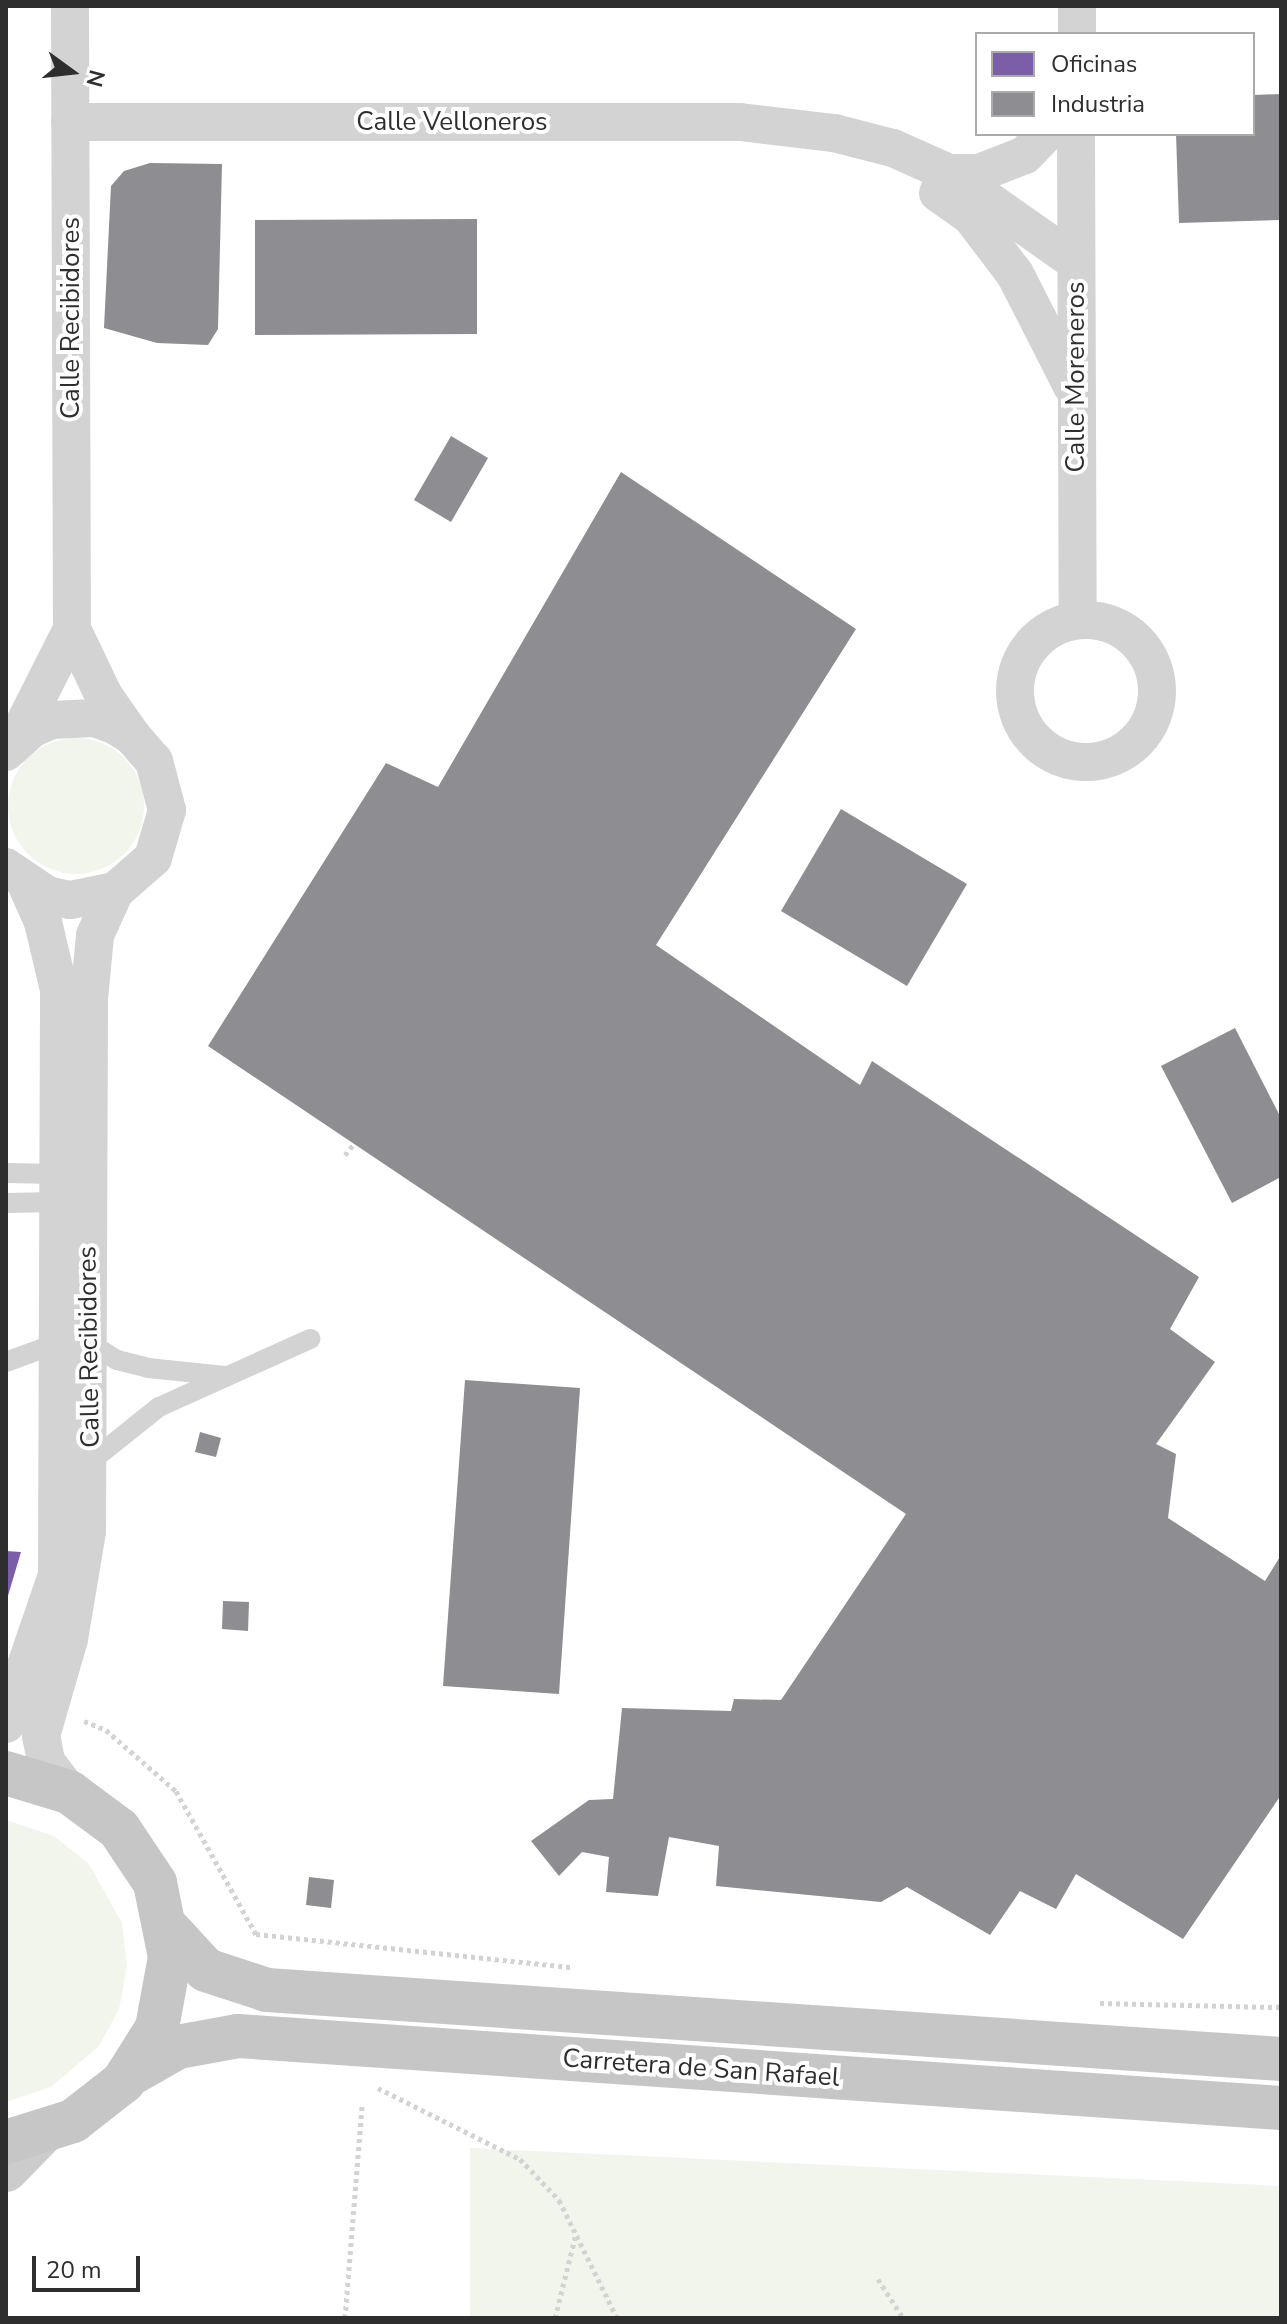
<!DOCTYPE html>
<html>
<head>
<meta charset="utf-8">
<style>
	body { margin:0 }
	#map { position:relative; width:1287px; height:2324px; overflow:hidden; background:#fff; font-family:"Nunito Sans",sans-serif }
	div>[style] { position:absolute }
	.green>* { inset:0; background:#f2f5ec }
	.round { border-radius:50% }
	.offices>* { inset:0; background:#7b5ea7 }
	.industry>* { inset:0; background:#8d8d92 }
	.path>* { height:5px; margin-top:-2.5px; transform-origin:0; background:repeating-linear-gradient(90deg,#d3d3d3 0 4px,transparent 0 8px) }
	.lane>* { height:20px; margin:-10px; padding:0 10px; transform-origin:10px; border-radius:10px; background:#d3d3d3 }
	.street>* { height:38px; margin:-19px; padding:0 19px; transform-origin:19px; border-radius:19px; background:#d3d3d3 }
	.street>.ring { margin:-19px; padding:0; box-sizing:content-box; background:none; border:38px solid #d3d3d3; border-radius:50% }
	.secondary>* { height:44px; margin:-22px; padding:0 22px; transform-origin:22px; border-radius:22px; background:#ccc }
	.primary>* { height:44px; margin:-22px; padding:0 22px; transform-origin:22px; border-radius:22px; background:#c6c6c6 }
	span { translate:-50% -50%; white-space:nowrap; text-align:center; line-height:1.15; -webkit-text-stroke:8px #fff; paint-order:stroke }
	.street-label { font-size:26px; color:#2e2e2e }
	.frame { position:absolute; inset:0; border:8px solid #2e2e2e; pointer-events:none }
	.legend { position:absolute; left:975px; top:32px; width:280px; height:104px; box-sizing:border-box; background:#fff; border:2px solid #ababab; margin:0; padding:10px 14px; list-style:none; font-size:24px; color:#2e2e2e }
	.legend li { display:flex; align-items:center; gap:16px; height:40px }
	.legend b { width:40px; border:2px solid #ababab }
	.north { position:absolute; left:32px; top:32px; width:80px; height:80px; -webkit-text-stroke:6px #fff; paint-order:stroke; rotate:105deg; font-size:22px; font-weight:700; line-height:32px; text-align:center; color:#2e2e2e }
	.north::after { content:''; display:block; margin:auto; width:28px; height:36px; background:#2e2e2e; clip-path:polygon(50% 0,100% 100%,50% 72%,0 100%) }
	.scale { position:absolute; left:32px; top:2256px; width:108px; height:36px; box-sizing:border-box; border:4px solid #2e2e2e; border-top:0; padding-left:10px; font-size:24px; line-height:28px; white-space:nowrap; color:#2e2e2e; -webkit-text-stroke:6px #fff; paint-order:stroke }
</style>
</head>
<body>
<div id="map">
	<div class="green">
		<i class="round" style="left:8px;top:738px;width:136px;height:136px"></i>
		<i style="clip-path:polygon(6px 1820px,54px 1836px,89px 1864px,122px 1923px,127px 1967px,119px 2009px,99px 2046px,51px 2087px,6px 2102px)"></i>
		<i style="clip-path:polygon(470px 2148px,1281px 2186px,1281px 2318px,470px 2318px)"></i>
	</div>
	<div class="offices">
		<i style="clip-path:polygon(6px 1551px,21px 1552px,7px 1599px,6px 1599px)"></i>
	</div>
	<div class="industry">
		<i style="clip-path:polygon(1281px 94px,1281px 220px,1179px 223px,1176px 134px,1253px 134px,1253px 95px)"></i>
		<i style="clip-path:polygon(150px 163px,222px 164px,218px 329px,208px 345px,157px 343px,104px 328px,111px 186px,124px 171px)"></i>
		<i style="clip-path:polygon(477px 219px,477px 334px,255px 335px,255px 220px)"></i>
		<i style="clip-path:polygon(451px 436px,488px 458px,451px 522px,414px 500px)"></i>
		<i style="clip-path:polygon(621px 472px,856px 629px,656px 945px,860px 1085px,872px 1061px,1199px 1277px,1170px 1329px,1215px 1362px,1156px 1444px,1176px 1454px,1168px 1518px,1265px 1581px,1281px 1555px,1281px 1795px,1183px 1939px,1076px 1874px,1056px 1909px,1020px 1891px,990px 1935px,907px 1887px,881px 1902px,716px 1886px,719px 1846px,669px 1837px,658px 1896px,606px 1892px,609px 1857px,582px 1852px,559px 1876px,531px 1841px,589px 1800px,613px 1799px,622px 1708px,731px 1711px,734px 1699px,781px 1700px,906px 1514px,208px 1046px,386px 763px,438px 787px)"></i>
		<i style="clip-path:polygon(841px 809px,967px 884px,907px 986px,781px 911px)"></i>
		<i style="clip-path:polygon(1235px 1028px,1281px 1118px,1281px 1177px,1232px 1203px,1161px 1066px)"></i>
		<i style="clip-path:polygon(465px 1380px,580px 1388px,559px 1694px,443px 1686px)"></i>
		<i style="clip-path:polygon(200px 1432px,221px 1438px,216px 1457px,195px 1452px)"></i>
		<i style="clip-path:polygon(223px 1601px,249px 1602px,248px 1631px,222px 1629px)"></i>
		<i style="clip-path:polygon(309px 1877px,334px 1880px,331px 1908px,306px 1905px)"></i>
	</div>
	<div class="path">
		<i style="left:345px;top:1155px;width:14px;rotate:-51deg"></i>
		<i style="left:84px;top:1721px;width:24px;rotate:22deg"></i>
		<i style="left:106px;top:1730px;width:93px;rotate:41.1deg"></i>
		<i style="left:176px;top:1791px;width:164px;rotate:60.8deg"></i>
		<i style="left:256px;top:1934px;width:318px;rotate:6deg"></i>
		<i style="left:1100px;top:2003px;width:181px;rotate:1.3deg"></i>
		<i style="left:378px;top:2088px;width:159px;rotate:26.6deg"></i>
		<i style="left:520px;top:2159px;width:57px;rotate:46.4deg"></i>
		<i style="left:559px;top:2200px;width:131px;rotate:63.8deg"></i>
		<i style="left:878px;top:2279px;width:46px;rotate:57.3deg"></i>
		<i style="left:345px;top:2318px;width:213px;rotate:-85.4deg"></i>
		<i style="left:555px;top:2318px;width:87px;rotate:-76deg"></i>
	</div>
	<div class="lane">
		<i style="left:6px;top:1173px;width:51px;rotate:1.1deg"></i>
		<i style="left:6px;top:1203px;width:52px;rotate:-1.1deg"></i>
		<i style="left:88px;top:1342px;width:34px;rotate:32deg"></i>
		<i style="left:117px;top:1360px;width:32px;rotate:14deg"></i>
		<i style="left:148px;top:1368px;width:77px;rotate:5.9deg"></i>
		<i style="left:6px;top:1362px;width:58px;rotate:-20.3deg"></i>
		<i style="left:90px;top:1462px;width:88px;rotate:-38.6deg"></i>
		<i style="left:159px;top:1407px;width:166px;rotate:-24.2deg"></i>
	</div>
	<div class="street">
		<i style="left:70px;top:6px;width:623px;rotate:89.82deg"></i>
		<i style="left:72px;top:629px;width:74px;rotate:64.5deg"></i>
		<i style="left:104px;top:696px;width:49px;rotate:55deg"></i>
		<i style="left:1077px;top:34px;width:28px;rotate:-90deg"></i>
		<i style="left:70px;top:122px;width:670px"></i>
		<i style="left:740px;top:122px;width:95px;rotate:6.7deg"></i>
		<i style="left:834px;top:133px;width:61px;rotate:14.3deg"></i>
		<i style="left:893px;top:148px;width:61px;rotate:24.1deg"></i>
		<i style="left:949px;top:173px;width:155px;rotate:35deg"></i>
		<i style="left:1076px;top:134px;width:485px;rotate:89.8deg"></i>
		<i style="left:949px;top:173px;width:30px"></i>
		<i style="left:979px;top:173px;width:49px;rotate:-21.4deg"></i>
		<i style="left:1025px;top:155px;width:29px;rotate:-46deg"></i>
		<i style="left:938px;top:193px;width:39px;rotate:35deg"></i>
		<i style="left:970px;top:215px;width:74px;rotate:52.7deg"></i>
		<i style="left:1015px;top:274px;width:126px;rotate:63deg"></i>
		<i class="ring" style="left:1015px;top:620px;width:104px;height:104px"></i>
		<i style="left:16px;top:740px;width:124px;rotate:-63.2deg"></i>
		<i style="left:6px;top:752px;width:36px;rotate:-42deg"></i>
		<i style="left:33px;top:728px;width:21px;rotate:-23deg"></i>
		<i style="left:52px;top:720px;width:42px;rotate:-2.7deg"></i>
		<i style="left:94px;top:718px;width:21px;rotate:19deg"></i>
		<i style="left:114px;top:725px;width:21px;rotate:31deg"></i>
		<i style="left:132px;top:736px;width:33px;rotate:49deg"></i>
		<i style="left:154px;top:761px;width:51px;rotate:75.1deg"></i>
		<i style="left:167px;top:810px;width:50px;rotate:106.3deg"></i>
		<i style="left:153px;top:858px;width:50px;rotate:139deg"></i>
		<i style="left:115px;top:891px;width:46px;rotate:168.7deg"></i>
		<i style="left:70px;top:900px;width:24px;rotate:-168deg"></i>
		<i style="left:47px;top:895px;width:50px;rotate:-145.7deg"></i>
		<i style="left:6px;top:1724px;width:157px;rotate:-71.1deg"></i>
		<i style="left:57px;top:1575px;width:585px;rotate:-89.8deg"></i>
		<i style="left:59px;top:990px;width:70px;rotate:-103.2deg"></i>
		<i style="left:43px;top:922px;width:39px;rotate:-114deg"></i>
		<i style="left:69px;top:1792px;width:39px;rotate:-127deg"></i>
		<i style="left:46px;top:1761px;width:25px;rotate:-101deg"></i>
		<i style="left:41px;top:1736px;width:101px;rotate:-73.9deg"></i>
		<i style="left:69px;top:1639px;width:109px;rotate:-80.5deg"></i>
		<i style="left:87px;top:1531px;width:532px;rotate:-89.78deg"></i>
		<i style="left:89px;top:999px;width:64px;rotate:-84.6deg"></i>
		<i style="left:95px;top:935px;width:48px;rotate:-65.6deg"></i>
	</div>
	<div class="secondary">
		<i style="left:6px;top:2170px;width:49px;rotate:-45.8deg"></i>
	</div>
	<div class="primary">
		<i style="left:6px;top:1773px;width:66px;rotate:16.8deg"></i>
		<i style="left:69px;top:1792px;width:62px;rotate:36.5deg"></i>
		<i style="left:119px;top:1829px;width:65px;rotate:56.3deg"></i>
		<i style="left:155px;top:1883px;width:76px;rotate:78.5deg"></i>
		<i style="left:170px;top:1957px;width:72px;rotate:100.4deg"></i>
		<i style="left:157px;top:2028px;width:64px;rotate:122.2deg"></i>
		<i style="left:123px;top:2082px;width:63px;rotate:142deg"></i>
		<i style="left:73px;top:2121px;width:70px;rotate:162.6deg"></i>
		<i style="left:169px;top:1930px;width:54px;rotate:47.2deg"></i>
		<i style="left:206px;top:1970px;width:64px;rotate:18.2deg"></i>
		<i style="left:267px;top:1990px;width:1016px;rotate:3.89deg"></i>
		<i style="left:129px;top:2075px;width:56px;rotate:-29.7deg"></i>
		<i style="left:178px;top:2047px;width:61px;rotate:-10.4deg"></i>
		<i style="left:238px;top:2036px;width:1045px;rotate:3.95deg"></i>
	</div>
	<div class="street-label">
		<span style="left:452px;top:122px">Calle Velloneros</span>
		<span style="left:71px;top:318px;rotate:-90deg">Calle Recibidores</span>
		<span style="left:1076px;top:377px;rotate:-90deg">Calle Moreneros</span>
		<span style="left:89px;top:1347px;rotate:-91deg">Calle Recibidores</span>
		<span style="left:701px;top:2068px;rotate:4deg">Carretera de San Rafael</span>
	</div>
	<div class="frame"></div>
	<ul class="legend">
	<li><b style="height:22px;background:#7b5ea7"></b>Oficinas</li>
	<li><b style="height:22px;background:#8d8d92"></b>Industria</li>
	</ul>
	<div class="north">N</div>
	<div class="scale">20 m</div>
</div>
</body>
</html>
